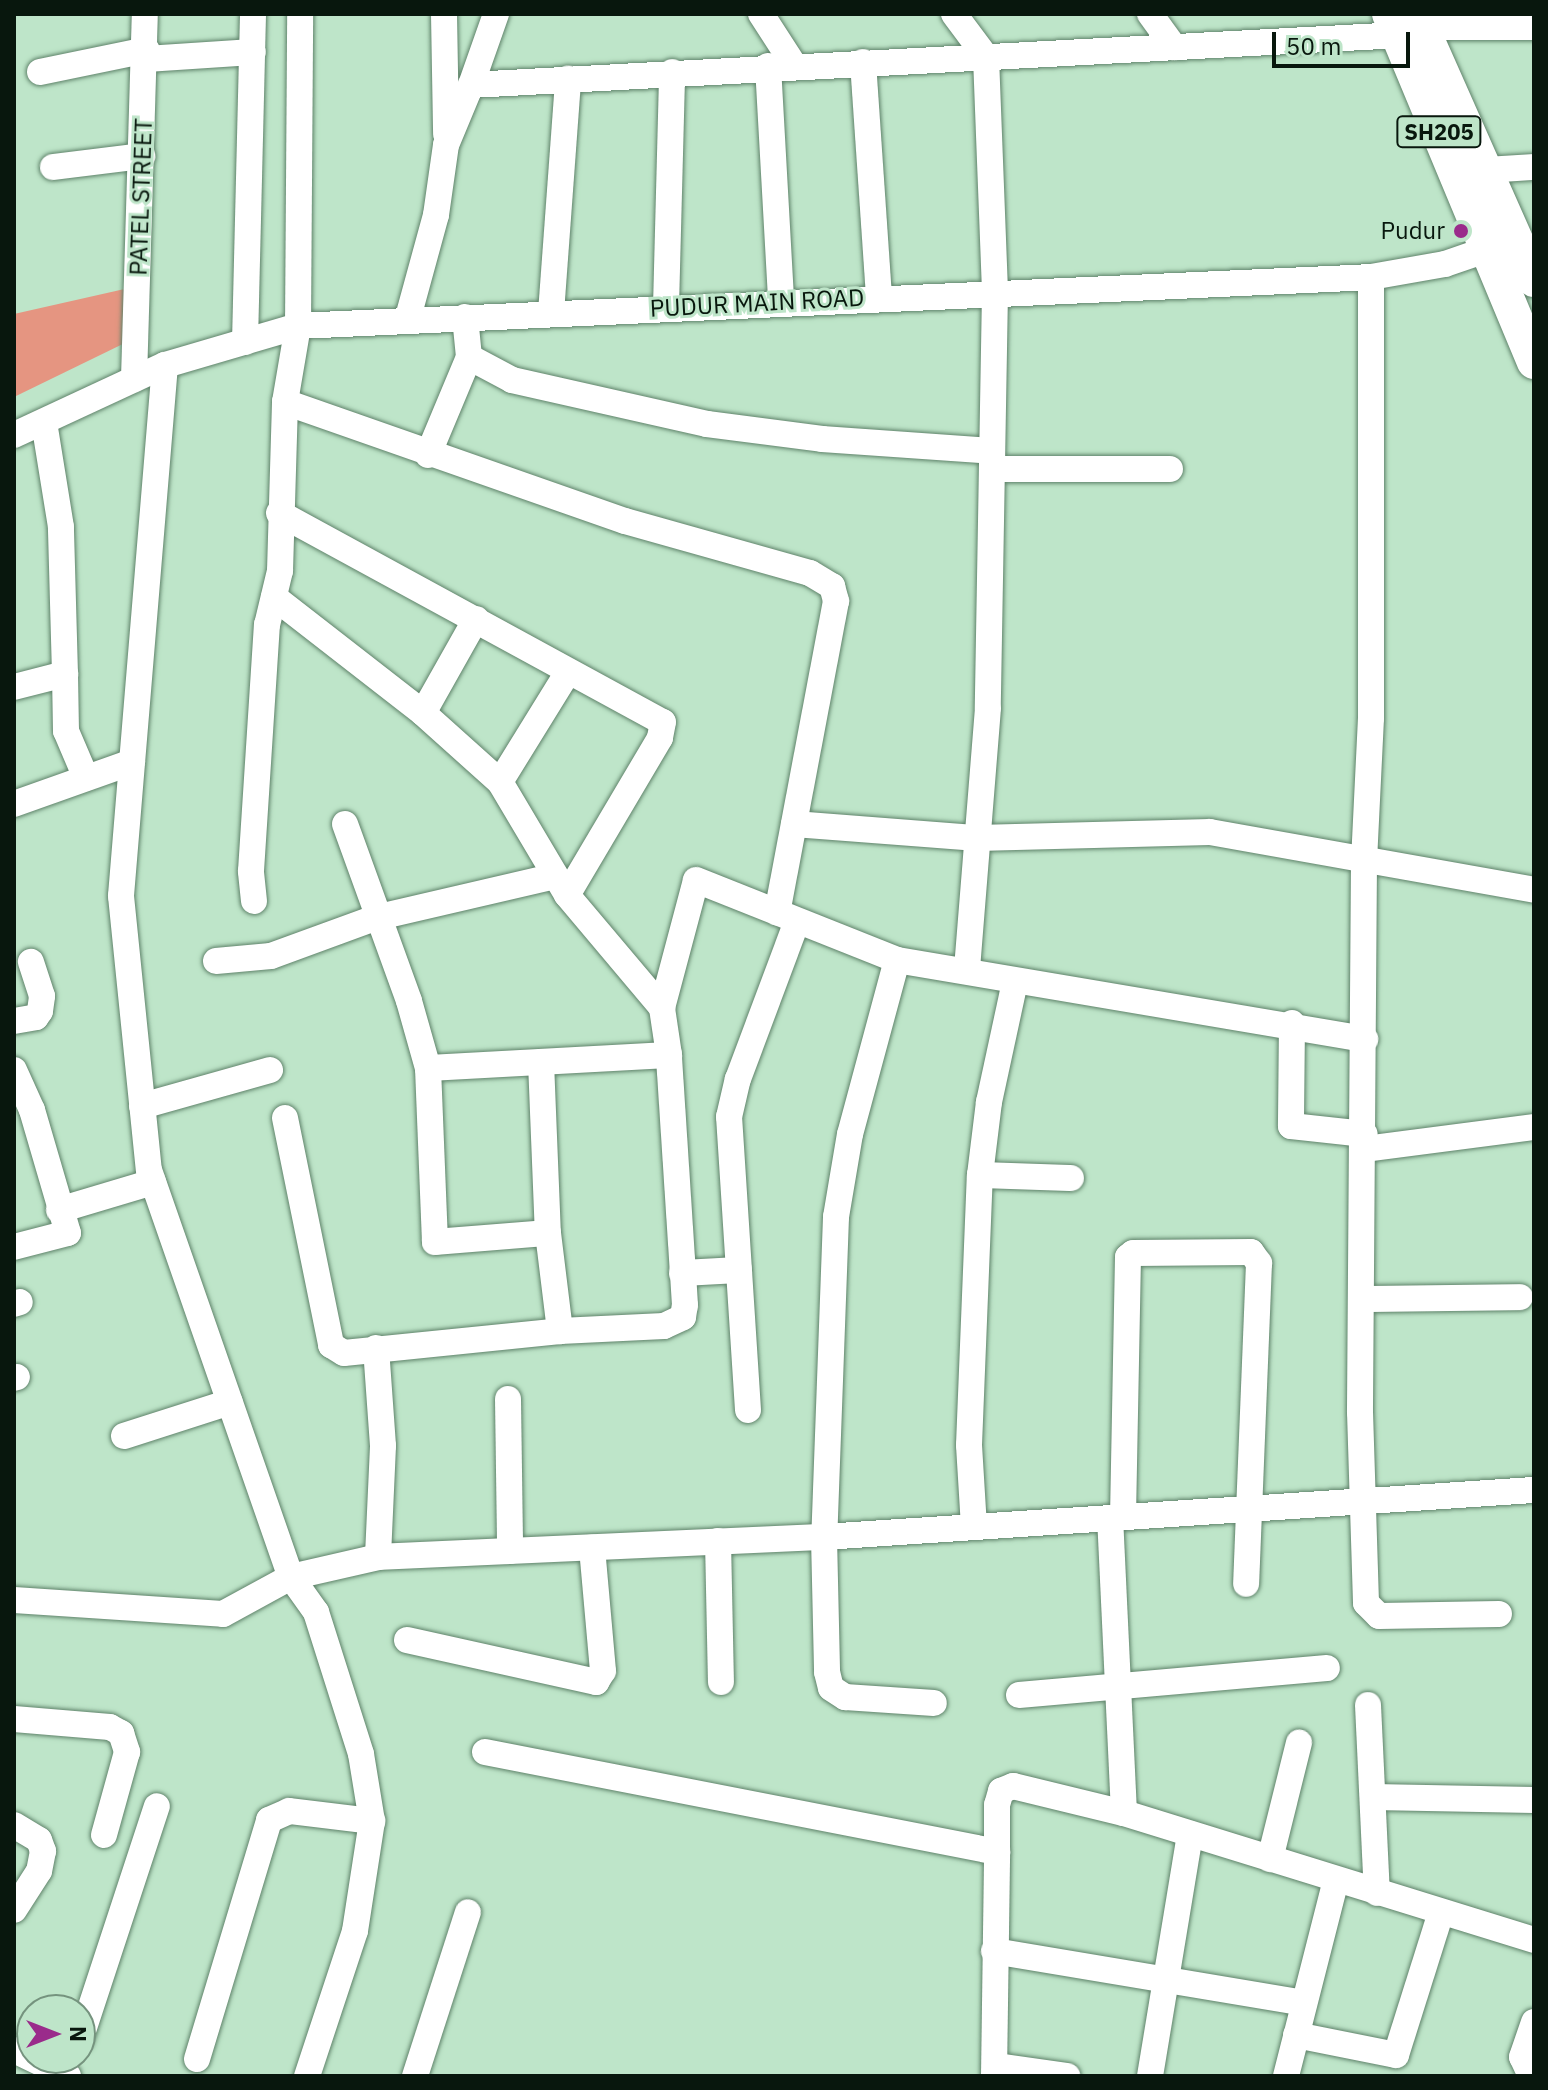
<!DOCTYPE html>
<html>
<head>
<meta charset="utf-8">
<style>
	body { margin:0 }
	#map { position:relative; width:1548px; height:2090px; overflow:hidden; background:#bee5c9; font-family:"IBM Plex Sans",sans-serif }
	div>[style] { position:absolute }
	.green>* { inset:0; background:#e59581 }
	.roads { filter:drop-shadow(0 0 2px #5f836a) drop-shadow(0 0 2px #5f836a) }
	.minor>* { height:26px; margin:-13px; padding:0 13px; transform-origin:13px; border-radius:13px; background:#fff }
	.major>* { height:34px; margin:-17px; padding:0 17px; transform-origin:17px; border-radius:17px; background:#fff }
	.dots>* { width:22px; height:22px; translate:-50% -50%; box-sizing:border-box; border:4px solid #bee5c9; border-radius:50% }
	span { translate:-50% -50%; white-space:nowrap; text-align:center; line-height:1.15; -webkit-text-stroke:6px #bee5c9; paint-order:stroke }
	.shield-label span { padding:2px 6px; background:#bee5c9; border:2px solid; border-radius:6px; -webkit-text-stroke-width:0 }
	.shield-label { font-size:22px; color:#08170d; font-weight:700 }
	.street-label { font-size:24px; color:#08170d }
	.poi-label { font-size:24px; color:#08170d }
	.right { translate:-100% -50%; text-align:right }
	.frame { position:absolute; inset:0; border:16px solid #08170d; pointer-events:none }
	.north { position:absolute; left:16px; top:1994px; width:80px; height:80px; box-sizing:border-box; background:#bee5c9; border:2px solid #75937e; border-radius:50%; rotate:90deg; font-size:22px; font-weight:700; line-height:32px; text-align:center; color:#08170d }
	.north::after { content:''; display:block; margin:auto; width:28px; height:36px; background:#9a2b8b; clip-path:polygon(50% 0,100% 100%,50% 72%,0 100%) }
	.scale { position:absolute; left:1272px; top:32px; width:138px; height:36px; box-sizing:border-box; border:4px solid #08170d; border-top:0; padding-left:10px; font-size:24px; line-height:28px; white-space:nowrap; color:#08170d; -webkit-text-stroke:6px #bee5c9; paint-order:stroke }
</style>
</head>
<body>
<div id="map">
	<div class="green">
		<i style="clip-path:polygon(129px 288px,129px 341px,14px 397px,14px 314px)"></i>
	</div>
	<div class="roads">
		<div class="minor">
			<i style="left:444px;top:14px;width:120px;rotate:89deg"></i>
			<i style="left:496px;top:14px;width:75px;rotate:109.4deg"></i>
			<i style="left:471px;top:85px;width:929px;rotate:-3.08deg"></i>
			<i style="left:761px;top:14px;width:61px;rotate:57.1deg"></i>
			<i style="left:954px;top:14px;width:54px;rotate:53.3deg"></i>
			<i style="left:986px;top:57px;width:235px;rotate:87.8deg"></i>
			<i style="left:995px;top:292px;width:416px;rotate:91deg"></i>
			<i style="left:988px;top:708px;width:263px;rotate:94.6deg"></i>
			<i style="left:1150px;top:14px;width:41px;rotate:54deg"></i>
			<i style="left:1424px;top:27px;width:110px"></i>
			<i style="left:146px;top:59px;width:107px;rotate:-3.7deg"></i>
			<i style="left:863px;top:62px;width:236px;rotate:86.1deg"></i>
			<i style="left:768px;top:66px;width:236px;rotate:86.8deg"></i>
			<i style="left:40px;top:72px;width:109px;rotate:-11.6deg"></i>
			<i style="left:53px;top:167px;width:90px;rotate:-7deg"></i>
			<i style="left:1487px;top:170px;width:47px;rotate:-3.7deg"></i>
			<i style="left:1371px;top:277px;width:441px;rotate:90deg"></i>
			<i style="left:1371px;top:718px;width:143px;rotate:92.8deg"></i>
			<i style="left:1364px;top:861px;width:551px;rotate:90.42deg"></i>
			<i style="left:1360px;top:1412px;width:191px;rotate:88.2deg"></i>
			<i style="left:1366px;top:1603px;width:18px;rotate:45deg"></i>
			<i style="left:1379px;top:1616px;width:120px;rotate:-1deg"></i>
			<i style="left:666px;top:307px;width:235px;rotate:-88.5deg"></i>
			<i style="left:551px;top:313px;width:235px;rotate:-85.8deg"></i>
			<i style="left:465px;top:317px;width:40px;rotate:84.3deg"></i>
			<i style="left:469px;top:357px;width:49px;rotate:28.1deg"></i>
			<i style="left:512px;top:380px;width:200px;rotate:12.7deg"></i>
			<i style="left:707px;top:424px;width:116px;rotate:7.4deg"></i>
			<i style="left:822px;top:439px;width:170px;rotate:4deg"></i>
			<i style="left:407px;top:321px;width:110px;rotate:-74.7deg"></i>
			<i style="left:436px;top:215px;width:71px;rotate:-81.9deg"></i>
			<i style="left:446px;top:145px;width:65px;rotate:-67.4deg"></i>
			<i style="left:245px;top:342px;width:328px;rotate:-88.6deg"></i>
			<i style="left:165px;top:365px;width:533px;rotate:94.74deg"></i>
			<i style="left:121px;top:896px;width:275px;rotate:84.2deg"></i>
			<i style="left:149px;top:1170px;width:431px;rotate:70.8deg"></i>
			<i style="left:291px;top:1577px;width:89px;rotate:-12.9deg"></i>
			<i style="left:378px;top:1557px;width:446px;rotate:-2.6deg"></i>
			<i style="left:824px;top:1537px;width:712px;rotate:-3.79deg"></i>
			<i style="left:134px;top:379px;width:365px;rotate:-88.3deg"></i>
			<i style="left:285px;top:402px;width:360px;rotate:19.3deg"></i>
			<i style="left:625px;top:521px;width:192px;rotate:15.7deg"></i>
			<i style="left:810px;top:573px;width:26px;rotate:31deg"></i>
			<i style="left:832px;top:586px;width:16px;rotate:75deg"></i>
			<i style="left:836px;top:601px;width:317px;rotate:100.7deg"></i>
			<i style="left:14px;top:435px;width:166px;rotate:-24.9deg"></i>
			<i style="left:165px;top:365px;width:139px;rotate:-16.3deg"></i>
			<i style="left:298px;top:326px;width:1074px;rotate:-2.61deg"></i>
			<i style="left:1371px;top:277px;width:75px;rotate:-10deg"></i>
			<i style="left:1445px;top:264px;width:61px;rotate:-19deg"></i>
			<i style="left:428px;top:455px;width:106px;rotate:-67.3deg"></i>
			<i style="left:992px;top:469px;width:178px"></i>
			<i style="left:279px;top:513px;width:437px;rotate:28.6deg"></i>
			<i style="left:663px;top:722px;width:16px;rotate:101deg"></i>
			<i style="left:660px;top:738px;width:182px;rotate:120.6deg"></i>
			<i style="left:274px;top:597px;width:189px;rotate:37.9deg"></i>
			<i style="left:423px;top:713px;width:103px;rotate:41.9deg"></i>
			<i style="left:500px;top:782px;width:131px;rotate:59.3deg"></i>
			<i style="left:567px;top:895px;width:148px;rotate:49.9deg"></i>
			<i style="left:662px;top:1008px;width:132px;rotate:-75.1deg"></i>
			<i style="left:696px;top:880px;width:216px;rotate:21.7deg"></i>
			<i style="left:897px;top:960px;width:475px;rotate:9.6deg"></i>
			<i style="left:65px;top:674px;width:57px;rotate:89deg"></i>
			<i style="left:66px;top:731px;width:51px;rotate:66.9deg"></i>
			<i style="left:14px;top:687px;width:53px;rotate:-14.3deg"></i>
			<i style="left:65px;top:674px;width:147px;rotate:-91.6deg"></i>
			<i style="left:61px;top:527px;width:106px;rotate:-99.2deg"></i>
			<i style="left:423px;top:713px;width:108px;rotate:-60.6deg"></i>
			<i style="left:500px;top:782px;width:129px;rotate:-58.3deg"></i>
			<i style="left:14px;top:804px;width:125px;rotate:-19.6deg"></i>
			<i style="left:345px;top:824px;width:188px;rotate:70.1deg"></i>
			<i style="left:409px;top:1001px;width:70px;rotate:74.2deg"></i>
			<i style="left:428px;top:1068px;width:174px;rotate:87.7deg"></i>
			<i style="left:435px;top:1242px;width:113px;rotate:-4.6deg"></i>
			<i style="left:794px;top:824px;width:184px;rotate:4.4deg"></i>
			<i style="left:977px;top:838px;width:233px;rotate:-1.5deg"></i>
			<i style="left:1210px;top:832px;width:329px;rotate:10.1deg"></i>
			<i style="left:254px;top:901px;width:30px;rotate:-96deg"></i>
			<i style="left:251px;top:871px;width:247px;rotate:-86.3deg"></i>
			<i style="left:267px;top:625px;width:56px;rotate:-76.5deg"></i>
			<i style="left:280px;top:571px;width:169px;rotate:-88.3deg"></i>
			<i style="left:285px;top:402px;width:77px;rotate:-80.3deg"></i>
			<i style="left:298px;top:326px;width:312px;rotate:-89.6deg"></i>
			<i style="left:897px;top:960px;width:180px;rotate:105.1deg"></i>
			<i style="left:850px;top:1134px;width:84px;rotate:99.6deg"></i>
			<i style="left:836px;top:1217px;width:320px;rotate:92.1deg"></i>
			<i style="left:824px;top:1537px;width:135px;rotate:88.7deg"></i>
			<i style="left:827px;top:1672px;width:16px;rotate:76deg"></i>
			<i style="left:831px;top:1688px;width:17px;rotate:33deg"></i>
			<i style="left:845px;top:1697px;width:89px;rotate:3.9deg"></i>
			<i style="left:216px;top:961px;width:55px;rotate:-5.2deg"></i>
			<i style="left:271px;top:956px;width:111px;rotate:-20.1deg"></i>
			<i style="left:375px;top:918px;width:185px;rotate:-13.1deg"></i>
			<i style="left:14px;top:1021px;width:22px;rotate:-10deg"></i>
			<i style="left:36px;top:1017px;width:7px;rotate:-56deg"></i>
			<i style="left:40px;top:1011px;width:15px;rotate:-82deg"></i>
			<i style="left:42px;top:996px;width:36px;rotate:-108deg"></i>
			<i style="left:1292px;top:1023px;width:103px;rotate:90.6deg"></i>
			<i style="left:1291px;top:1126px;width:74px;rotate:6.2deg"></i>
			<i style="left:541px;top:1062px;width:171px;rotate:87.7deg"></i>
			<i style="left:548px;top:1233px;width:99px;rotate:83deg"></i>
			<i style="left:560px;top:1331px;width:104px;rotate:-2.8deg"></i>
			<i style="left:664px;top:1326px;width:21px;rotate:-25deg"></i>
			<i style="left:683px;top:1317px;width:12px;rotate:-81deg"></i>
			<i style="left:685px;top:1305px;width:251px;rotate:-93.7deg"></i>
			<i style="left:428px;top:1068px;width:241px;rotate:-3.1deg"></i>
			<i style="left:669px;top:1055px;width:48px;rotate:-98.5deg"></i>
			<i style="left:14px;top:1070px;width:44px;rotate:65.8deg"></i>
			<i style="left:32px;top:1110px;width:128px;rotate:73.7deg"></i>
			<i style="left:68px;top:1233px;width:56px;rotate:165.5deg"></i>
			<i style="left:142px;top:1106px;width:133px;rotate:-15.7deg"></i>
			<i style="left:285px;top:1118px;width:232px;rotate:78.5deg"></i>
			<i style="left:331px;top:1345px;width:15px;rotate:32deg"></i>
			<i style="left:344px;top:1353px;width:217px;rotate:-5.8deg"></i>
			<i style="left:1365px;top:1149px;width:170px;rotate:-7.4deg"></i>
			<i style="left:980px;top:1175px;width:91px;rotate:1.9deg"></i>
			<i style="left:59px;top:1210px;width:98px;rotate:-16.6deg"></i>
			<i style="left:682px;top:1273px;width:57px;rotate:-3deg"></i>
			<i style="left:1362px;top:1299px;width:158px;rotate:-0.7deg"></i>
			<i style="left:14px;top:1304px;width:6px;rotate:-18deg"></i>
			<i style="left:376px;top:1348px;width:98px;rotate:85.9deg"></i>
			<i style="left:383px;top:1446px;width:111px;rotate:92.6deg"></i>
			<i style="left:14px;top:1378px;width:3px;rotate:-18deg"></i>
			<i style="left:508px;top:1399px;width:152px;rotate:89.2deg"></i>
			<i style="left:748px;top:1410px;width:294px;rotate:-93.7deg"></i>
			<i style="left:729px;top:1117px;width:39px;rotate:-77deg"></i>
			<i style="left:738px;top:1079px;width:165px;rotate:-69.5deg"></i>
			<i style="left:124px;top:1436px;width:111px;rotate:-17.8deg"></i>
			<i style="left:1123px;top:1517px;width:260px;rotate:-88.9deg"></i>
			<i style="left:1128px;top:1257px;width:6px;rotate:-39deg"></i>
			<i style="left:1133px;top:1253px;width:118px;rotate:-0.5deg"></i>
			<i style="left:1251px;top:1252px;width:14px;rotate:54deg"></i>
			<i style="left:1259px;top:1263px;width:321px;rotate:92.3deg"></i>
			<i style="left:974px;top:1527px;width:82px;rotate:-93.5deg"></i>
			<i style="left:969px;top:1445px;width:270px;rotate:-87.7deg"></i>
			<i style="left:980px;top:1175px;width:74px;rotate:-83deg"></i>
			<i style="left:989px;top:1102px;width:123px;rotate:-77.8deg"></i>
			<i style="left:718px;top:1541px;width:141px;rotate:88.8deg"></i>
			<i style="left:14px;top:1600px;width:209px;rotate:3.8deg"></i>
			<i style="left:223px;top:1614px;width:77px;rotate:-28.6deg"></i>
			<i style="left:291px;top:1577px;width:43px;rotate:54.5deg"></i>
			<i style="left:316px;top:1612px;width:149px;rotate:72.4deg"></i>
			<i style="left:361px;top:1754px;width:68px;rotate:80.7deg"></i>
			<i style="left:372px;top:1821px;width:111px;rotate:98.8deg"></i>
			<i style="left:355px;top:1931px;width:153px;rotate:108.3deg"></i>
			<i style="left:407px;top:1640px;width:194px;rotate:12.5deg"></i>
			<i style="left:596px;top:1682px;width:13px;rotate:-58deg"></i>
			<i style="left:603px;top:1671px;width:124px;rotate:-95.1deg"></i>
			<i style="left:1019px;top:1695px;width:309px;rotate:-5deg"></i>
			<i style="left:1368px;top:1705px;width:188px;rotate:87.3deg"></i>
			<i style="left:14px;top:1719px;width:96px;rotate:4.8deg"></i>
			<i style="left:110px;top:1727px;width:13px;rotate:29deg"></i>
			<i style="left:121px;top:1733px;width:20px;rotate:72deg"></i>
			<i style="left:127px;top:1752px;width:86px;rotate:105.5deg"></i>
			<i style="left:485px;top:1752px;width:522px;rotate:11.05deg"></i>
			<i style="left:997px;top:1852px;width:47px;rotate:-90deg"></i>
			<i style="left:997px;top:1805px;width:15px;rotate:-74deg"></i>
			<i style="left:1001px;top:1791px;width:13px;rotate:-23deg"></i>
			<i style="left:1013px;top:1786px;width:114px;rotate:13.7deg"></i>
			<i style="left:1124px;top:1813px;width:295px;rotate:-92.7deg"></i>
			<i style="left:1373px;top:1797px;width:161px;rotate:1.1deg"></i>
			<i style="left:1124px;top:1813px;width:429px;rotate:17.2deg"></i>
			<i style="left:14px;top:1825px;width:29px;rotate:31deg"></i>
			<i style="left:39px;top:1840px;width:12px;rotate:70deg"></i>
			<i style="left:43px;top:1851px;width:20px;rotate:101deg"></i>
			<i style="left:39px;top:1871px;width:46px;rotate:122.7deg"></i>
			<i style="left:1270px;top:1859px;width:120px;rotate:-76deg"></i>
			<i style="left:994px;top:1951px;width:314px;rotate:9.5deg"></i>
			<i style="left:1296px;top:2035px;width:102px;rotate:11.3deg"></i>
			<i style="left:1396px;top:2055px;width:150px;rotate:-72.5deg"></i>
			<i style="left:80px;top:2040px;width:246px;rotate:-71.8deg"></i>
			<i style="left:14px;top:2050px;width:60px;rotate:25.7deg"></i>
			<i style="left:197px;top:2059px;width:250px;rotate:-73.2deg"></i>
			<i style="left:269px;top:1820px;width:22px;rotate:-24deg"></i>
			<i style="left:289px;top:1811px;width:84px;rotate:6.9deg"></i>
			<i style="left:996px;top:2066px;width:72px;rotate:8deg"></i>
			<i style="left:415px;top:2076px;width:172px;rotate:-72.1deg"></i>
			<i style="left:994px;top:2076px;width:224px;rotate:-89.2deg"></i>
			<i style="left:1150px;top:2076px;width:245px;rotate:-80.6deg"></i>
			<i style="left:1286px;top:2076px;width:202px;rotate:-75.7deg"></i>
			<i style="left:1531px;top:2076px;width:21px;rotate:-115deg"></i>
			<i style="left:1522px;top:2057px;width:37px;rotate:-71deg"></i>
		</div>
		<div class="major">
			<i style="left:1389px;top:14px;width:377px;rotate:67.4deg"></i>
			<i style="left:1416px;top:14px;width:291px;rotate:66.1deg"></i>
		</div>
	</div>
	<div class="dots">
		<i style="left:1461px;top:231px;background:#9a2b8b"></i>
	</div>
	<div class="shield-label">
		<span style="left:1439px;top:132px">SH205</span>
	</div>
	<div class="street-label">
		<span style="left:141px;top:197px;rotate:-88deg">PATEL STREET</span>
		<span style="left:757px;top:303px;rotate:-3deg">PUDUR MAIN ROAD</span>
	</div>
	<div class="poi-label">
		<span class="right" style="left:1445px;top:231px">Pudur</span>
	</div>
	<div class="frame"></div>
	<div class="north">N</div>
	<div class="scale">50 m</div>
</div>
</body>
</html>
